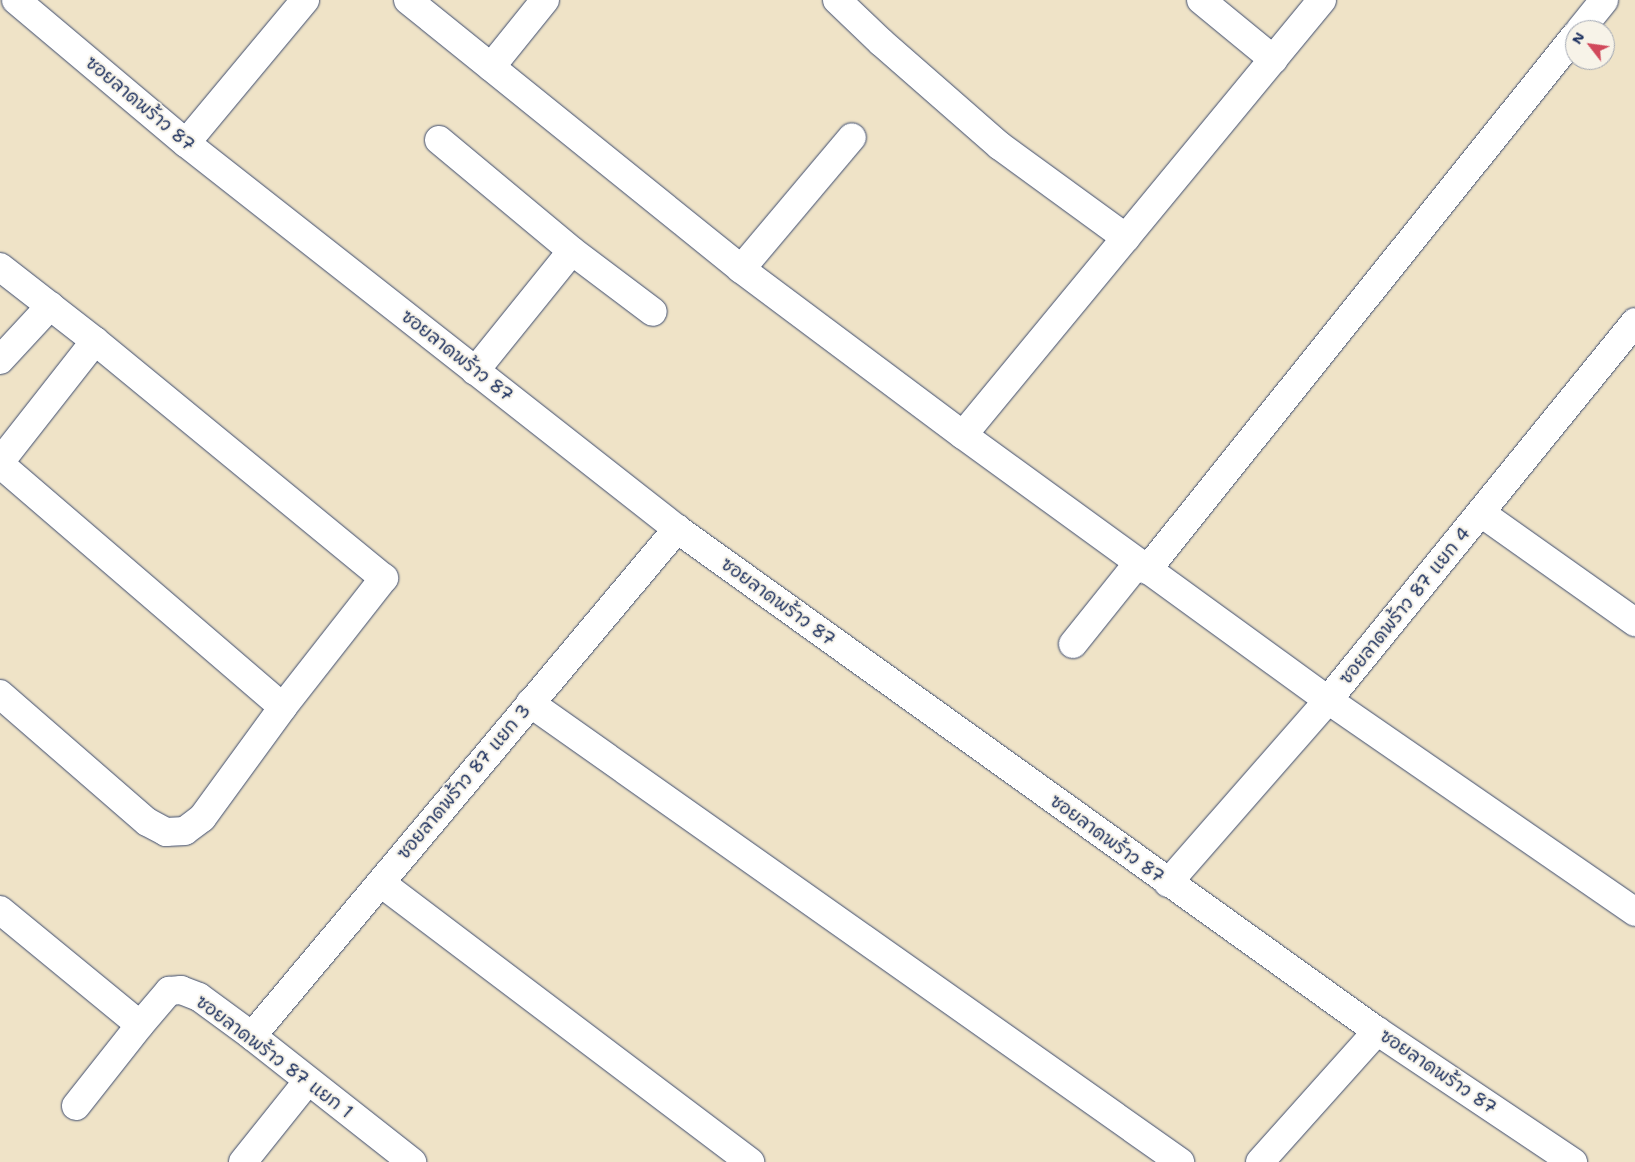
<!DOCTYPE html>
<html>
<head>
<meta charset="utf-8">
<style>
	body { margin:0 }
	#map { position:relative; width:1635px; height:1162px; overflow:hidden; background:#efe3c7; font-family:"Shantell Sans","Playpen Sans Thai",sans-serif }
	div>[style] { position:absolute }
	.roads { filter:drop-shadow(0 0 1px #3b4a6e) drop-shadow(0 0 1px #3b4a6e) }
	.minor>* { height:28px; margin:-14px; padding:0 14px; transform-origin:14px; border-radius:14px; background:#fff }
	span { translate:-50% -50%; white-space:nowrap; text-align:center; line-height:1.15; -webkit-text-stroke:4px #f7f3e8; paint-order:stroke }
	.street-label { font-size:18px; color:#1b2f5e }
	.north { position:absolute; left:1565px; top:20px; width:50px; height:50px; box-sizing:border-box; background:#f7f3e8; border:1px solid #9fa5b1; border-radius:50%; rotate:300deg; font-size:14px; font-weight:700; line-height:20px; text-align:center; color:#1b2f5e }
	.north::after { content:''; display:block; margin:auto; width:18px; height:22px; background:#d1495b; clip-path:polygon(50% 0,100% 100%,50% 72%,0 100%) }
</style>
</head>
<body>
<div id="map">
	<div class="roads">
		<div class="minor">
			<i style="left:16px;top:0;width:222px;rotate:40.1deg"></i>
			<i style="left:186px;top:143px;width:625px;rotate:38.17deg"></i>
			<i style="left:677px;top:529px;width:861px;rotate:35.65deg"></i>
			<i style="left:1377px;top:1031px;width:236px;rotate:33.8deg"></i>
			<i style="left:408px;top:0;width:428px;rotate:38.9deg"></i>
			<i style="left:741px;top:269px;width:277px;rotate:36.8deg"></i>
			<i style="left:963px;top:435px;width:451px;rotate:36deg"></i>
			<i style="left:1328px;top:700px;width:373px;rotate:34.6deg"></i>
			<i style="left:837px;top:0;width:61px;rotate:43.7deg"></i>
			<i style="left:881px;top:42px;width:158px;rotate:41.2deg"></i>
			<i style="left:1000px;top:146px;width:156px;rotate:36.1deg"></i>
			<i style="left:1201px;top:0;width:94px;rotate:39.4deg"></i>
			<i style="left:1580px;top:30px;width:38px;rotate:-51deg"></i>
			<i style="left:491px;top:67px;width:86px;rotate:-51.1deg"></i>
			<i style="left:439px;top:140px;width:173px;rotate:39.8deg"></i>
			<i style="left:572px;top:251px;width:101px;rotate:37deg"></i>
			<i style="left:186px;top:143px;width:186px;rotate:-50.2deg"></i>
			<i style="left:0;top:267px;width:120px;rotate:37.9deg"></i>
			<i style="left:95px;top:341px;width:374px;rotate:39.4deg"></i>
			<i style="left:384px;top:578px;width:164px;rotate:128.1deg"></i>
			<i style="left:283px;top:707px;width:137px;rotate:126.1deg"></i>
			<i style="left:202px;top:818px;width:21px;rotate:143deg"></i>
			<i style="left:185px;top:831px;width:19px;rotate:177deg"></i>
			<i style="left:166px;top:832px;width:21px;rotate:-152deg"></i>
			<i style="left:147px;top:822px;width:195px;rotate:-139deg"></i>
			<i style="left:741px;top:269px;width:172px;rotate:-49.9deg"></i>
			<i style="left:0;top:360px;width:74px;rotate:-47.2deg"></i>
			<i style="left:475px;top:371px;width:154px;rotate:-51.1deg"></i>
			<i style="left:963px;top:435px;width:564px;rotate:-50.47deg"></i>
			<i style="left:0;top:462px;width:154px;rotate:-51.9deg"></i>
			<i style="left:0;top:464px;width:373px;rotate:40.7deg"></i>
			<i style="left:1481px;top:513px;width:189px;rotate:35.3deg"></i>
			<i style="left:1147px;top:570px;width:684px;rotate:-51.29deg"></i>
			<i style="left:1073px;top:644px;width:104px;rotate:-51.3deg"></i>
			<i style="left:530px;top:703px;width:796px;rotate:35.23deg"></i>
			<i style="left:381px;top:883px;width:463px;rotate:37.1deg"></i>
			<i style="left:1168px;top:883px;width:243px;rotate:-48.8deg"></i>
			<i style="left:1328px;top:700px;width:487px;rotate:-50.9deg"></i>
			<i style="left:0;top:910px;width:181px;rotate:39.4deg"></i>
			<i style="left:140px;top:1025px;width:45px;rotate:-49.5deg"></i>
			<i style="left:169px;top:991px;width:12px;rotate:-5deg"></i>
			<i style="left:181px;top:990px;width:19px;rotate:21deg"></i>
			<i style="left:199px;top:997px;width:66px;rotate:36.3deg"></i>
			<i style="left:252px;top:1036px;width:204px;rotate:38.2deg"></i>
			<i style="left:252px;top:1036px;width:662px;rotate:-50.03deg"></i>
			<i style="left:76px;top:1106px;width:103px;rotate:-51.7deg"></i>
			<i style="left:243px;top:1162px;width:104px;rotate:-51.3deg"></i>
			<i style="left:1260px;top:1162px;width:176px;rotate:-48.2deg"></i>
		</div>
	</div>
	<div class="street-label">
		<span style="left:140px;top:104px;rotate:40deg">ซอยลาดพร้าว 87</span>
		<span style="left:457px;top:356px;rotate:38deg">ซอยลาดพร้าว 87</span>
		<span style="left:778px;top:602px;rotate:36deg">ซอยลาดพร้าว 87</span>
		<span style="left:1405px;top:606px;rotate:-51deg">ซอยลาดพร้าว 87 แยก 4</span>
		<span style="left:464px;top:782px;rotate:-50deg">ซอยลาดพร้าว 87 แยก 3</span>
		<span style="left:1107px;top:839px;rotate:36deg">ซอยลาดพร้าว 87</span>
		<span style="left:274px;top:1057px;rotate:37deg">ซอยลาดพร้าว 87 แยก 1</span>
		<span style="left:1438px;top:1072px;rotate:34deg">ซอยลาดพร้าว 87</span>
	</div>
	<div class="north">N</div>
</div>
</body>
</html>
